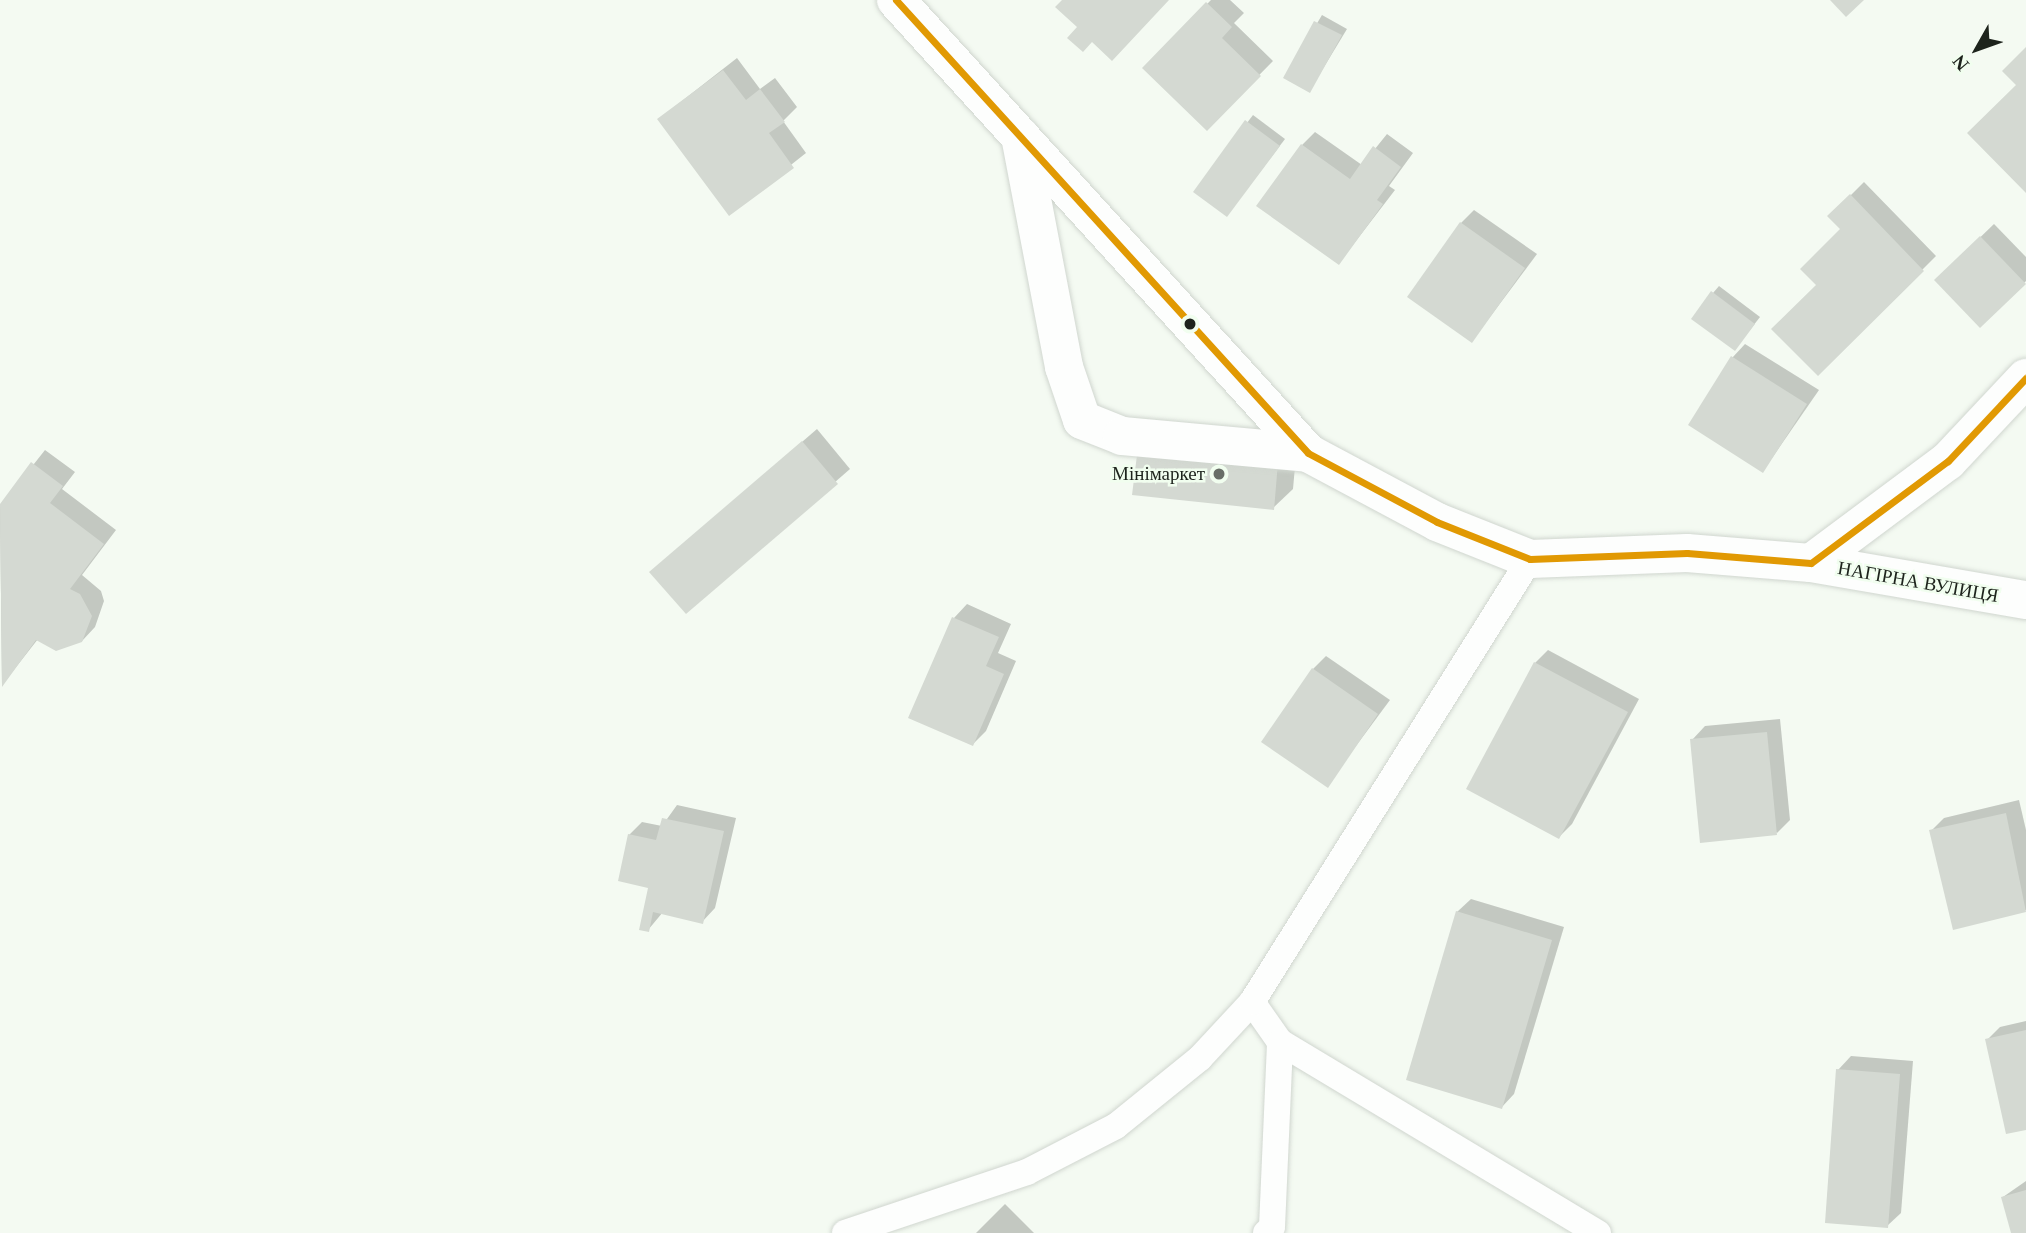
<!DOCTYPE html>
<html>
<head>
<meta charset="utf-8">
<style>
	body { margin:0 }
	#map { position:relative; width:2026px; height:1233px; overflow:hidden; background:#f4faf2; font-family:Georgia,serif }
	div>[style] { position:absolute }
	.shadow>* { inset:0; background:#0003 }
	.building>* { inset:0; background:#d4d9d2 }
	.roads { filter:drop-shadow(0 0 2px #d0d6cf) drop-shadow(0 0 2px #d0d6cf) }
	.service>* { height:26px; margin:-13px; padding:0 13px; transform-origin:13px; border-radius:13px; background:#fdfefd }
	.minor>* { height:38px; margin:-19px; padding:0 19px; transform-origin:19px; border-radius:19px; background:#fdfefd }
	.tertiary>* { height:38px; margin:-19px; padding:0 19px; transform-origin:19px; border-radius:19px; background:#fdfefd }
	.bus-1>* { height:7px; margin:-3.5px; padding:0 3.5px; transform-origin:3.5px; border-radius:3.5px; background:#e19903 }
	.dots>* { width:19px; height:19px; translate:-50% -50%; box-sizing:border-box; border:4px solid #f1feef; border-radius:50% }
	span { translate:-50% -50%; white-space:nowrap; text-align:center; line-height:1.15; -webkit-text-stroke:5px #f1feef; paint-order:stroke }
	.poi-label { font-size:19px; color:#1d231c }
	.right { translate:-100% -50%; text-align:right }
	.street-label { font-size:19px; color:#1d231c }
	.north { position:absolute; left:1942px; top:14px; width:70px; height:70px; -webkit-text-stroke:5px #f1feef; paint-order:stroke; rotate:230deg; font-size:19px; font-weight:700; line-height:28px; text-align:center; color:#1d231c }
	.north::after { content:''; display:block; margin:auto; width:24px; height:32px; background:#1d231c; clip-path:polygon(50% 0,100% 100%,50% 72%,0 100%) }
</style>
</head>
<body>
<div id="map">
	<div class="shadow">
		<i style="clip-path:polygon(1211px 0,1230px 0,1244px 13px,1234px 23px,1273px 61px,1206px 129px,1144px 68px)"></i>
		<i style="clip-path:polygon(1322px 15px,1347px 29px,1310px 90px,1285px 77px)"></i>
		<i style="clip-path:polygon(737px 58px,760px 89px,775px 78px,797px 107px,783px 121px,806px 153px,729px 214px,659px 119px)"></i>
		<i style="clip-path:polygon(1253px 115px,1285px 139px,1227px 215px,1195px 191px)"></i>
		<i style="clip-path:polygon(1315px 132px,1362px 165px,1387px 134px,1413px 153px,1389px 186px,1395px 190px,1339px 263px,1302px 145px)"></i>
		<i style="clip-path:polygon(1864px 182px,1936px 256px,1818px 374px,1818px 285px,1842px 229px,1830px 216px)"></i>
		<i style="clip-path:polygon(1474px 210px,1537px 254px,1472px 341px,1461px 223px)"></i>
		<i style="clip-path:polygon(1994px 224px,2026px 257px,2026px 281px,1980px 326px,1936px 280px)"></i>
		<i style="clip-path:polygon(1719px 286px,1760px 317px,1735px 349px,1713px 293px)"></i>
		<i style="clip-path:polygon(1745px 344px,1819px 390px,1763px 471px,1732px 358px)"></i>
		<i style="clip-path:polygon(817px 429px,850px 469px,686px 612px,651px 572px)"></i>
		<i style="clip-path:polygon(1297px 444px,1293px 489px,1273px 508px,1139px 447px)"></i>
		<i style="clip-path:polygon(45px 450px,75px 472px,62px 489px,116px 530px,82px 575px,101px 591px,104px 601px,95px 627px,82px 641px,38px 639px,2px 685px,0 507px)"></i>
		<i style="clip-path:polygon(967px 604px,1011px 624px,998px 653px,1016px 661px,986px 731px,973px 744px,911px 717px,954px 618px)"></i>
		<i style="clip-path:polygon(1548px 650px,1639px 699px,1572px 824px,1559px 837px,1535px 663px)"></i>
		<i style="clip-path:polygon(1326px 656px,1390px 700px,1327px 785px,1313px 669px)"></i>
		<i style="clip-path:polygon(1780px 719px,1790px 820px,1777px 833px,1692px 740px,1705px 726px)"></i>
		<i style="clip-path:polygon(2019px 800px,2026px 830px,2026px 910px,1954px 928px,1931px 831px,1944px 818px)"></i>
		<i style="clip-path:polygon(677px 805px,736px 818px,715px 908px,702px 922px,663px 912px,648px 930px,650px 887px,629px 835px,642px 822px,662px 826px)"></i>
		<i style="clip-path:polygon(1471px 899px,1564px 927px,1514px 1094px,1501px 1108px,1457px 912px)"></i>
		<i style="clip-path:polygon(2026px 1021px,2026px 1128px,1987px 1040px,2000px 1027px)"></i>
		<i style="clip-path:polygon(1851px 1056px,1913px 1061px,1901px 1213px,1887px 1226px,1838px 1070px)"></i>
		<i style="clip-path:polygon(2026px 1181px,2026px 1233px,2013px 1233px,2003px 1197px)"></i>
		<i style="clip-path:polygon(1005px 1204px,1034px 1233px,976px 1233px)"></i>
	</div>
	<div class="building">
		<i style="clip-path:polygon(1062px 0,1169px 0,1112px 61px,1092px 42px,1083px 52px,1067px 38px,1077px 27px,1055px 7px)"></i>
		<i style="clip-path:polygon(1830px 0,1864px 0,1846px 17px)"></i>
		<i style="clip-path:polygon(1206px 2px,1232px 27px,1222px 38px,1261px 76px,1207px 131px,1142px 68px)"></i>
		<i style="clip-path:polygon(1314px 21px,1342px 35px,1310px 93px,1283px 78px)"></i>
		<i style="clip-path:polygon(2026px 47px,2026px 193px,1967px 133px,2016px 85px,2002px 71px)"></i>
		<i style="clip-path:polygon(723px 70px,746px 100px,760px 89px,785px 122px,769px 133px,794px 168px,729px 216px,657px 119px)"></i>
		<i style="clip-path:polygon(1245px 120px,1280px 146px,1227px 217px,1193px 192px)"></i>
		<i style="clip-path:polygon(1301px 144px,1350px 179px,1373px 146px,1401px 167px,1377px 200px,1383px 204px,1339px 265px,1256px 206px)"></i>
		<i style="clip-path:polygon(1850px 194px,1924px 271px,1818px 376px,1771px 329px,1816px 285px,1800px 269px,1840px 229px,1827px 216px)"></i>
		<i style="clip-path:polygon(1460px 222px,1525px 268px,1472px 343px,1407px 297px)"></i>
		<i style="clip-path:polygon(1980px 236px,2026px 284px,1980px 328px,1934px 280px)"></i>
		<i style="clip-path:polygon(1711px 291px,1755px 324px,1735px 351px,1691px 319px)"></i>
		<i style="clip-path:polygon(1731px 356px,1807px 404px,1763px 473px,1688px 425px)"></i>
		<i style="clip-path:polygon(802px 441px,838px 484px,686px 614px,649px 572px)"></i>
		<i style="clip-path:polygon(1138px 447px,1278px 462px,1274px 510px,1132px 495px)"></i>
		<i style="clip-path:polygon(31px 462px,63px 486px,50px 503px,104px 544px,70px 589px,80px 594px,92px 616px,82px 642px,56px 651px,36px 640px,2px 687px,0 504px)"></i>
		<i style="clip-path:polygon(952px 617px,999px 637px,986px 666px,1004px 674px,973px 746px,908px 718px)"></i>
		<i style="clip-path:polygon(1534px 662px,1628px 712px,1559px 839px,1466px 789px)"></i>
		<i style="clip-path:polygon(1312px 668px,1378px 714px,1328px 788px,1261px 742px)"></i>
		<i style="clip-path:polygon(1767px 732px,1777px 835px,1700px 843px,1690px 739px)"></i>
		<i style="clip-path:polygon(2006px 813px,2026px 912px,1953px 930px,1929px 830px)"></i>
		<i style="clip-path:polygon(662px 818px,724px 831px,703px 924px,653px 912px,649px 932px,639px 930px,648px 888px,618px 881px,628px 834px,656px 840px)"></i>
		<i style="clip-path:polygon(1456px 911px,1552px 940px,1502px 1109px,1406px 1080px)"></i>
		<i style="clip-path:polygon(2026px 1030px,2026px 1130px,2006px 1134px,1985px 1039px)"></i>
		<i style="clip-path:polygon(1836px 1069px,1900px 1074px,1888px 1228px,1825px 1223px)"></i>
		<i style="clip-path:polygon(2026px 1190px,2026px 1233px,2011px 1233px,2001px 1197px)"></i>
	</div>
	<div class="roads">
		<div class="service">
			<i style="left:1252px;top:1002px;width:49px;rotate:55deg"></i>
			<i style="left:1280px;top:1042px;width:371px;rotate:31deg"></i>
			<i style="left:845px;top:1233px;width:192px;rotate:-18.5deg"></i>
			<i style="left:1027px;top:1172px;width:100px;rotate:-27.3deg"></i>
			<i style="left:1116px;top:1126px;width:108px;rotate:-39deg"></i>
			<i style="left:1200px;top:1058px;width:76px;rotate:-47.1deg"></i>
			<i style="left:1252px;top:1002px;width:523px;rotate:-57.89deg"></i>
			<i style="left:1266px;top:1233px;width:8px;rotate:-45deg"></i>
			<i style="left:1272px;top:1227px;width:185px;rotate:-87.5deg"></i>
		</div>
		<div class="minor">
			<i style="left:1020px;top:136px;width:235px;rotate:79.2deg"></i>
			<i style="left:1064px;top:367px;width:56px;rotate:71.2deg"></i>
			<i style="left:1082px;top:420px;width:43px;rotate:21.8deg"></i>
			<i style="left:1122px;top:436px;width:187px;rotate:5.2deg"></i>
			<i style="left:1308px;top:453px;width:146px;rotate:28.1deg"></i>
			<i style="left:1437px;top:522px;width:100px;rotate:21.7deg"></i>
			<i style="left:1530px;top:559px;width:157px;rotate:-2.2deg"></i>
			<i style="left:1687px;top:553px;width:124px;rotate:4.6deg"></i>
			<i style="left:1811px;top:563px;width:171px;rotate:-36.7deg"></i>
			<i style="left:1948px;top:461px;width:114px;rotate:-46.8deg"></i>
			<i style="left:1811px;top:563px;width:218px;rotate:9.8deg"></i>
		</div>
		<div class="tertiary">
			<i style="left:896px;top:0;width:612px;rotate:47.71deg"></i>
		</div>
	</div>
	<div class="bus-1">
		<i style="left:896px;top:0;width:612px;rotate:47.71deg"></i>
		<i style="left:1308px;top:453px;width:146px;rotate:28.1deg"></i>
		<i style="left:1437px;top:522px;width:100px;rotate:21.7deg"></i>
		<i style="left:1530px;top:559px;width:157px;rotate:-2.2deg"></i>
		<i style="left:1687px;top:553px;width:124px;rotate:4.6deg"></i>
		<i style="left:1811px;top:563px;width:171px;rotate:-36.7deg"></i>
		<i style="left:1948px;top:461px;width:114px;rotate:-46.8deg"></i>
	</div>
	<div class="dots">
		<i style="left:1190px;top:324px;background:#1d231c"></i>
		<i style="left:1219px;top:474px;background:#686e67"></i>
	</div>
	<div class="poi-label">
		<span class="right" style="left:1205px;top:474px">Мінімаркет</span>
	</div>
	<div class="street-label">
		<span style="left:1918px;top:582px;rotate:10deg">НАГІРНА ВУЛИЦЯ</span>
	</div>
	<div class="north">N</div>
</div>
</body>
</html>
